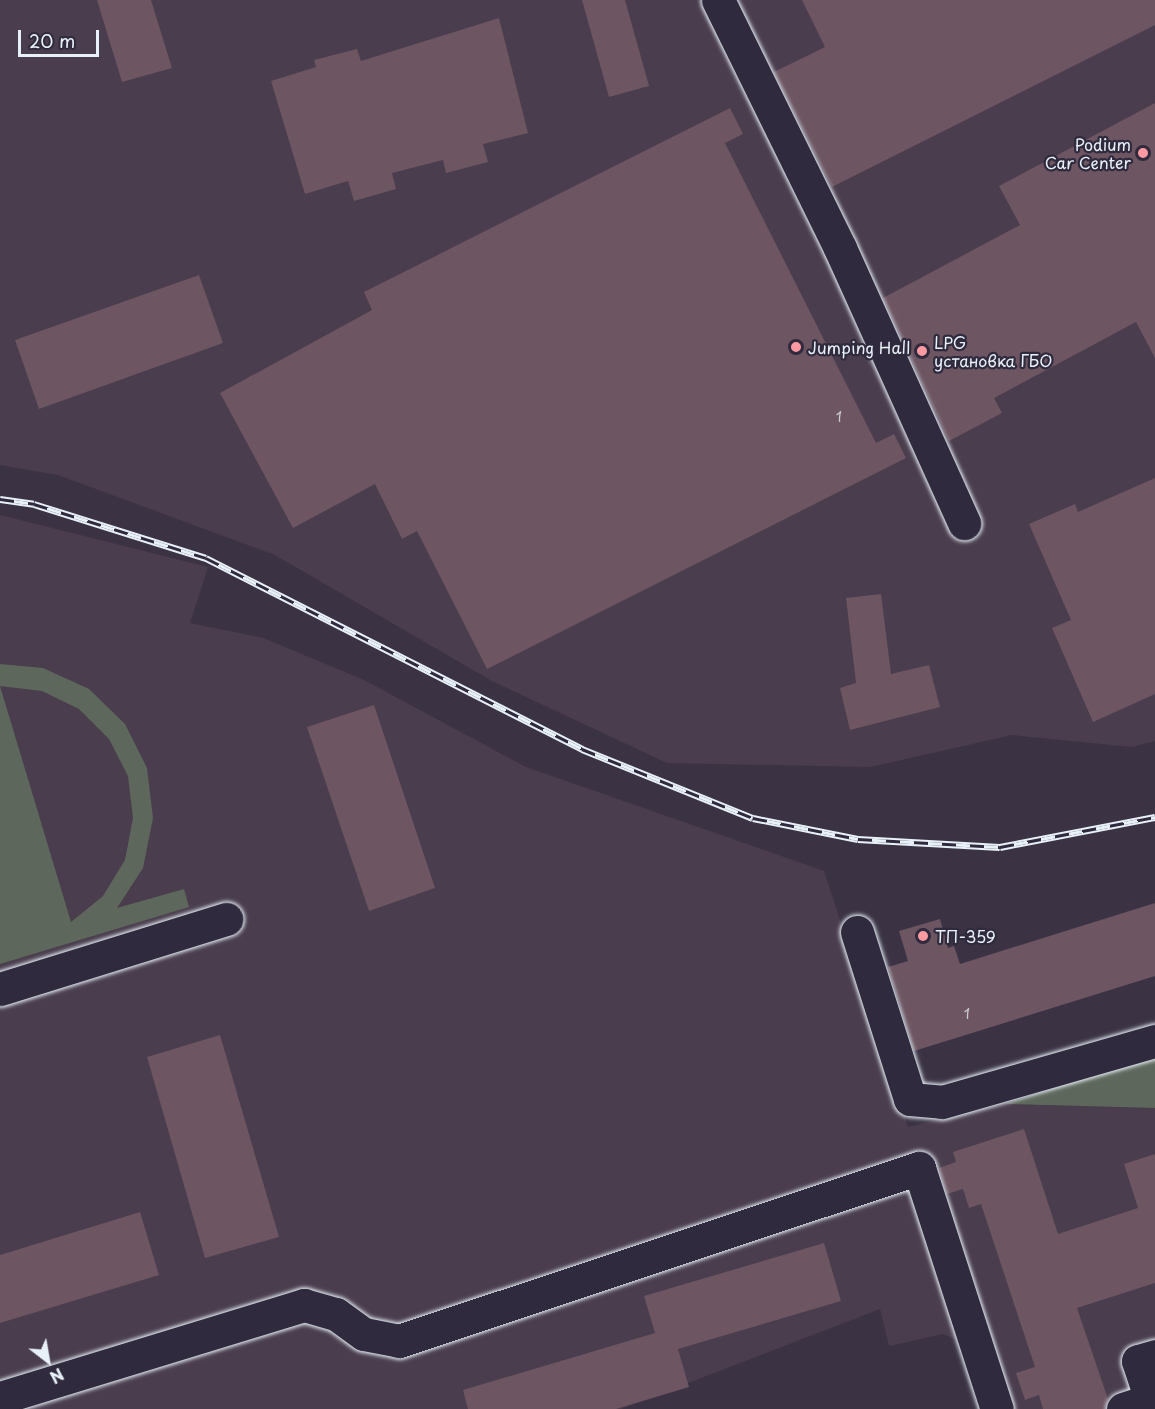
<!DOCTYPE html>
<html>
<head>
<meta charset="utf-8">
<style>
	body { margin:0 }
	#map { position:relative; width:1155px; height:1409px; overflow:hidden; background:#3b3344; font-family:"Playpen Sans",sans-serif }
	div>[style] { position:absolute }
	.built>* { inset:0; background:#4a3d4d }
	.green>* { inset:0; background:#5e675b }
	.building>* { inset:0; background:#6d5561 }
	.roads { filter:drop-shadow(0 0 2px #e8f1f8) drop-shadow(0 0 2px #e8f1f8) }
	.minor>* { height:33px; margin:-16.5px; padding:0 16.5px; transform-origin:16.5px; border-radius:16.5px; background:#2f2a3d }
	.rail>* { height:7px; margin-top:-3.5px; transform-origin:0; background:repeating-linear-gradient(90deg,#2f2a3d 0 14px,#e8f1f8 0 28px); box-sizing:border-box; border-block:2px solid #e8f1f8 }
	.dots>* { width:16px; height:16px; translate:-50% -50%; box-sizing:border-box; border:3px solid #2f2a3d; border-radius:50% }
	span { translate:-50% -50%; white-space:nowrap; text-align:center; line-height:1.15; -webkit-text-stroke:4.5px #2f2a3d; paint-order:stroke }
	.number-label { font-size:14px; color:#c9cad2 }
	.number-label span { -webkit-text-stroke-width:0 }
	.poi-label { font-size:16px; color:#e8f1f8 }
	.right { translate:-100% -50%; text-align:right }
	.left { translate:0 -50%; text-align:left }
	.north { position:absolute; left:18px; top:1331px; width:60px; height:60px; -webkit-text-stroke:4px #2f2a3d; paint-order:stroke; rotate:149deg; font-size:16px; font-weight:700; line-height:24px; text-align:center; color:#e8f1f8 }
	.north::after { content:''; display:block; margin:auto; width:21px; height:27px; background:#e8f1f8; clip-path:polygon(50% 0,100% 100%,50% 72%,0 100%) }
	.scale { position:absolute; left:18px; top:30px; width:81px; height:27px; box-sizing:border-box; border:3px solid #e8f1f8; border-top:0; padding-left:8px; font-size:18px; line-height:21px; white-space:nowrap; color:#e8f1f8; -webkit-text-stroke:4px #2f2a3d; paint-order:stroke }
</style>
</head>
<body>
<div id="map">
	<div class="built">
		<i style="clip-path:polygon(0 0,1155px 0,1155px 741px,1132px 747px,1012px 735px,870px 767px,667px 763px,492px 681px,275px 555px,58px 475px,0 465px)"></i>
		<i style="clip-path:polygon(0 515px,208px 567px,190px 623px,263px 638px,364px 680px,526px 767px,824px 871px,908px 1127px,1005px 1104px,1155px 1108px,1155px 1409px,982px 1409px,964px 1343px,943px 1334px,889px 1346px,880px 1309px,621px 1409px,0 1409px)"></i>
	</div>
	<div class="green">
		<i style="clip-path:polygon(0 664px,43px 668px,89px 689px,125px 724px,147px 768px,153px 818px,143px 868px,117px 908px,184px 889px,189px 907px,0 964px,0 686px,71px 922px,103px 896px,125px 860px,133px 818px,128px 776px,109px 739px,79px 709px,42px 691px,0 686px)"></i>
		<i style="clip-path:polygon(1155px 1055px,1155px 1108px,1005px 1104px)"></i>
	</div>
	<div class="building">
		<i style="clip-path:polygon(97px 0,151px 0,172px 68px,122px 82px)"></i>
		<i style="clip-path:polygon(582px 0,625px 0,649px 86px,609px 97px)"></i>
		<i style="clip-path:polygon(802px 0,1155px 0,1155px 25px,832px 187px,774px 72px,825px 47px)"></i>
		<i style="clip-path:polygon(499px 18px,528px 133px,483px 144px,488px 162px,446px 173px,443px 160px,392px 173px,396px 189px,354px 201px,348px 181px,305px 194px,271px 81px,316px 67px,314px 60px,357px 49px,361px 61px)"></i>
		<i style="clip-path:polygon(1155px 103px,1155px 358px,1136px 322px,994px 398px,1002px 413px,949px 441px,883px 298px,1020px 225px,999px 186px)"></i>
		<i style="clip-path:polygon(730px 108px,743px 134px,725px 143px,876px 443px,894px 434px,906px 458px,487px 669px,417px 531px,402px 539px,375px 484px,293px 528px,220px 393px,372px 310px,364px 292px)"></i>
		<i style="clip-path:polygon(199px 275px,223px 343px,39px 409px,15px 340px)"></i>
		<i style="clip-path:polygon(1155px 478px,1155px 694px,1093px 722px,1052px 628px,1071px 620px,1029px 524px,1075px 504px,1078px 512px)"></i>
		<i style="clip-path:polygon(881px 594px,891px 674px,929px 665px,940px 707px,850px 730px,840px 688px,856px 683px,846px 598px)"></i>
		<i style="clip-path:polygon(374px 705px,435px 888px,369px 911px,307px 727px)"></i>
		<i style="clip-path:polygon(1155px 903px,1155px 976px,914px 1051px,888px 967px,908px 961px,899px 931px,940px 919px,948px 948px,954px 946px,960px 964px)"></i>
		<i style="clip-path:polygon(220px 1035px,279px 1237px,205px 1258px,147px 1057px)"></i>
		<i style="clip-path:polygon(1024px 1129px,1058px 1234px,1138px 1208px,1124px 1164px,1155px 1154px,1155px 1283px,1077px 1308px,1108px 1399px,1105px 1409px,1043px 1409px,1039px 1395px,1025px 1400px,1016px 1373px,1035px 1367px,981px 1204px,969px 1208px,963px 1189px,947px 1194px,939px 1168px,956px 1162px,953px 1152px)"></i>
		<i style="clip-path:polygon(140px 1212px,159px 1275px,0 1323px,0 1255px)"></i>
		<i style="clip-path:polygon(824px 1243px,841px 1301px,678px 1349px,689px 1387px,616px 1409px,468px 1409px,463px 1390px,655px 1333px,644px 1296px)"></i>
	</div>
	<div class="roads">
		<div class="minor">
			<i style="left:718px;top:0;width:276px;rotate:63.8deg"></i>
			<i style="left:840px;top:248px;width:302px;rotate:65.7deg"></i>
			<i style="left:857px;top:932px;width:175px;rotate:72.4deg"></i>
			<i style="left:910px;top:1099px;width:32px;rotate:5deg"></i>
			<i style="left:942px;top:1102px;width:222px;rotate:-16deg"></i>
			<i style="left:0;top:989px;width:237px;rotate:-17.2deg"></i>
			<i style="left:0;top:1398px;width:318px;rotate:-17deg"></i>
			<i style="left:304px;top:1305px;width:33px;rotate:16deg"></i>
			<i style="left:336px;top:1314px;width:34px;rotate:36deg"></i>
			<i style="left:364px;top:1334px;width:36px;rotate:11deg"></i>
			<i style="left:399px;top:1341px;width:548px;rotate:-18.4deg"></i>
			<i style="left:919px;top:1168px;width:253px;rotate:72.1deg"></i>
			<i style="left:1123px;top:1409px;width:29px;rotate:-18deg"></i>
			<i style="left:1151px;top:1400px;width:41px;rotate:-108.4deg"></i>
			<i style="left:1138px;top:1361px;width:18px;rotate:-16deg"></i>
		</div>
	</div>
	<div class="rail">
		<i style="left:0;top:499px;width:34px;rotate:8deg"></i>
		<i style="left:34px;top:504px;width:180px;rotate:17.4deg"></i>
		<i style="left:206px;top:558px;width:422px;rotate:26.9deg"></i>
		<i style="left:582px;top:749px;width:184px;rotate:22deg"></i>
		<i style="left:753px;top:818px;width:107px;rotate:11.3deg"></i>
		<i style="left:858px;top:839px;width:142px;rotate:3.2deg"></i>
		<i style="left:1000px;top:847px;width:158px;rotate:-11deg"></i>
	</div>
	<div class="dots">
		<i style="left:1143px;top:153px;background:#ff9aa2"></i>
		<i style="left:796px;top:347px;background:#ff9aa2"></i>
		<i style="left:922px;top:351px;background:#ff9aa2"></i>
		<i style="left:923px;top:936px;background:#ff9aa2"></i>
	</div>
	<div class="number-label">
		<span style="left:839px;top:417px">1</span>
		<span style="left:967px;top:1014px">1</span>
	</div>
	<div class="poi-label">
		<span class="right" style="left:1131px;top:153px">Podium<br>Car Center</span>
		<span class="left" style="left:934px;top:351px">LPG<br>установка ГБО</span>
		<span class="left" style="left:808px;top:347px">Jumping Hall</span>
		<span class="left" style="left:935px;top:936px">ТП-359</span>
	</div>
	<div class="north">N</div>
	<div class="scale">20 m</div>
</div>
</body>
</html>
